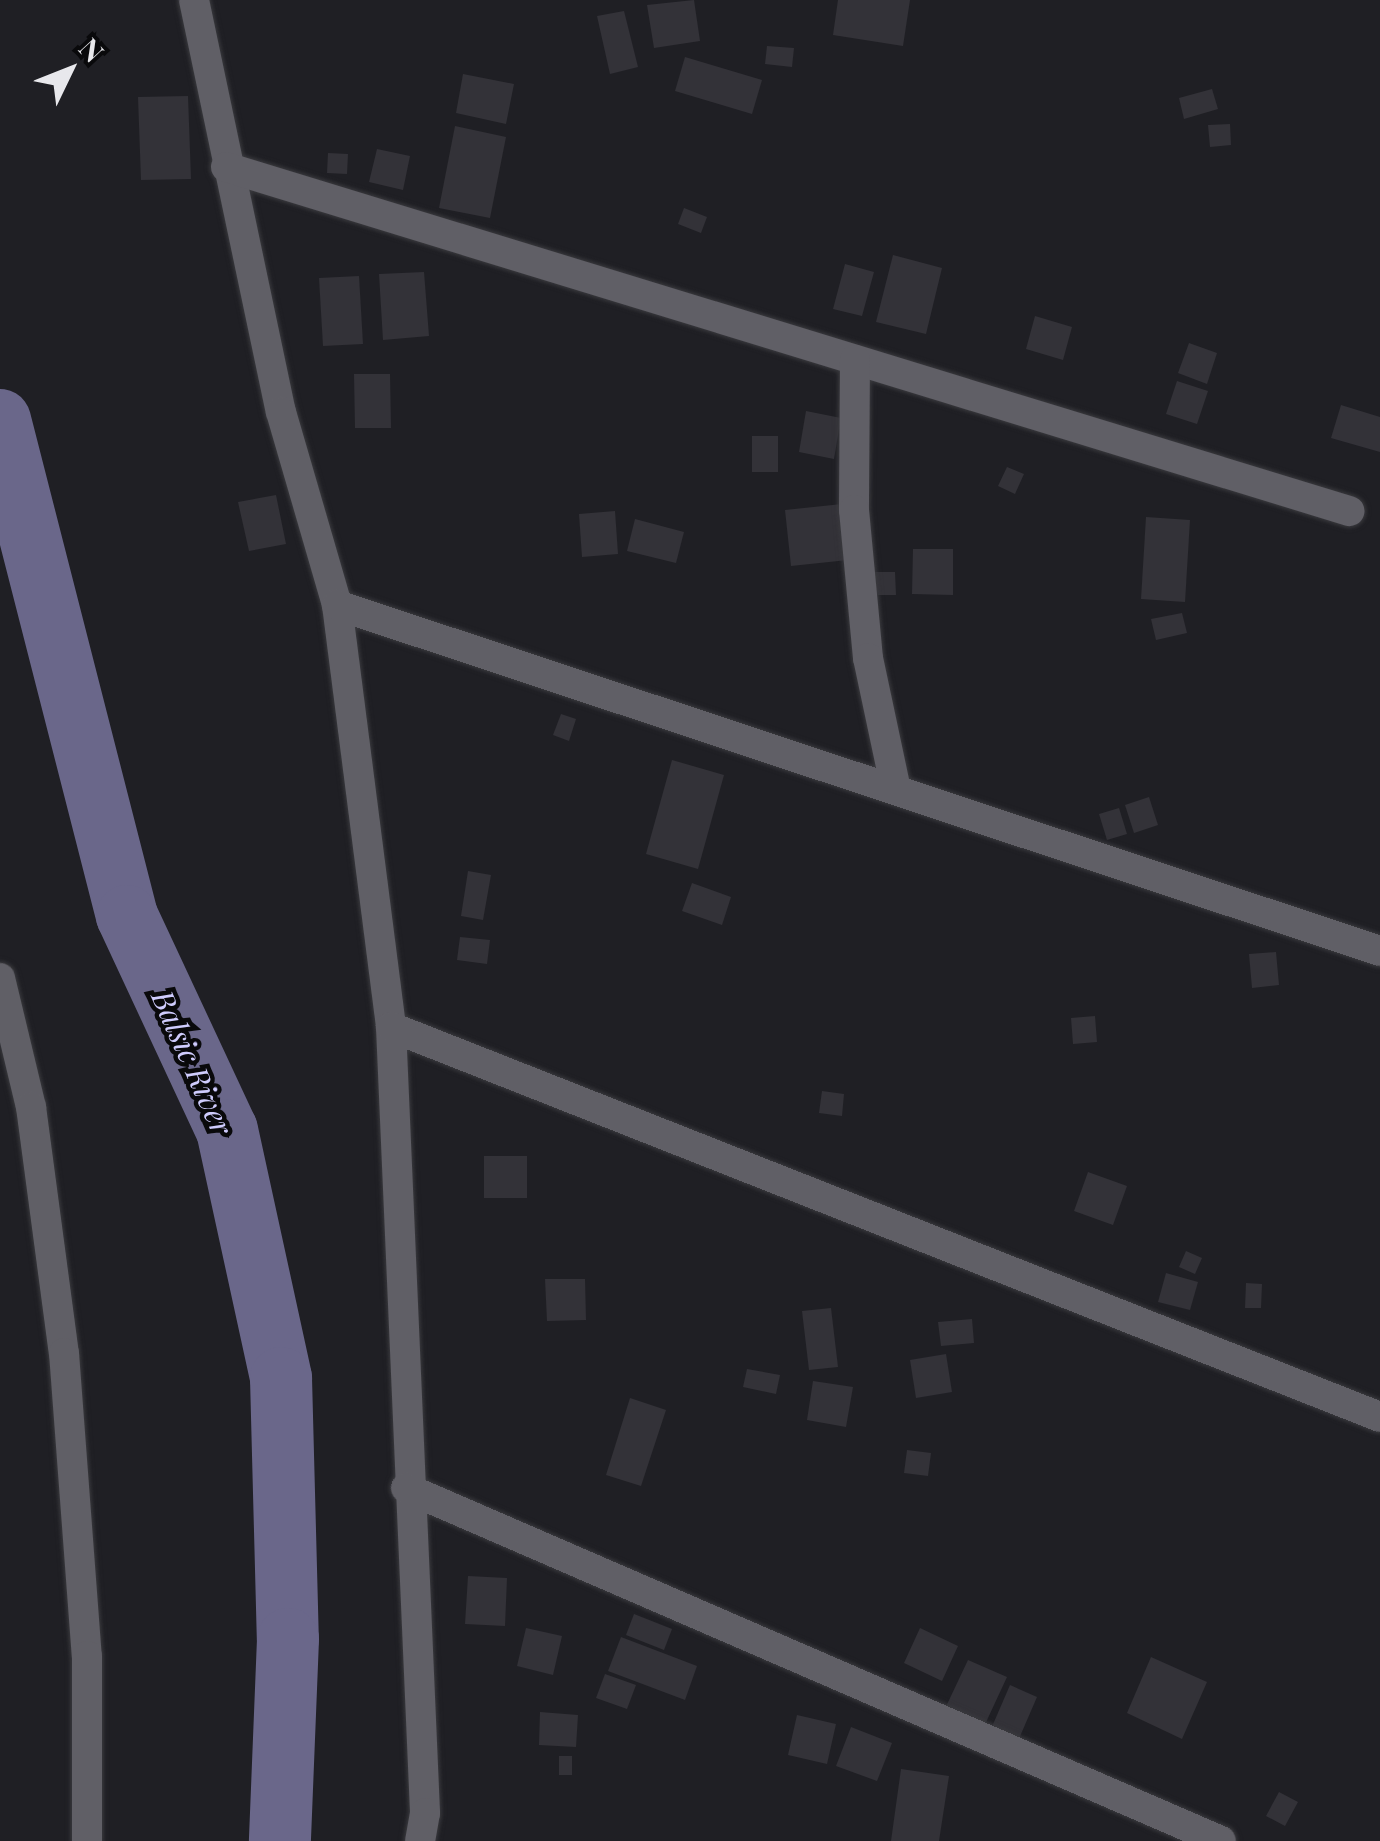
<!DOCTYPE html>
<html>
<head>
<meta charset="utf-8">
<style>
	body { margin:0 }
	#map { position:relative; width:1380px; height:1841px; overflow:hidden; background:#1f1f24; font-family:"Playfair Display",serif }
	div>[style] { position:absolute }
	.river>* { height:62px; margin:-31px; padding:0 31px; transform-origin:31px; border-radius:31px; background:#6a678a }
	.building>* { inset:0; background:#333238 }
	.roads { filter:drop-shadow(0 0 2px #3a3a3e) drop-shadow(0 0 2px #3a3a3e) }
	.minor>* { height:30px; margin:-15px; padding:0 15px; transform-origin:15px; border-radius:15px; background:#605f66 }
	span { translate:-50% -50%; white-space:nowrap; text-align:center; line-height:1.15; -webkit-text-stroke:9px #09090b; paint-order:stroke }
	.water-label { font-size:30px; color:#cfccfd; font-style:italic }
	.north { position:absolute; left:20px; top:20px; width:100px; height:100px; -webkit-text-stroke:8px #09090b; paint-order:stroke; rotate:47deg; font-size:28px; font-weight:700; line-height:40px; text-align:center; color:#e8e8ec }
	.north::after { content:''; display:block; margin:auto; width:35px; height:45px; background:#e8e8ec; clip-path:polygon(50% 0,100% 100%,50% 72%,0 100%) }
</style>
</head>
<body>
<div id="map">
	<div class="river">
		<i style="left:0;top:420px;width:512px;rotate:75.64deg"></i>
		<i style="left:127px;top:916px;width:236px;rotate:65deg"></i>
		<i style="left:227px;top:1130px;width:254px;rotate:77.7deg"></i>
		<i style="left:281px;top:1378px;width:261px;rotate:88.5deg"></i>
		<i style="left:288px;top:1639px;width:202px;rotate:92.3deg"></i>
	</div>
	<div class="building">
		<i style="clip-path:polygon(694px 0,700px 41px,654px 48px,647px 5px)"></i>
		<i style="clip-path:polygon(838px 0,910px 0,903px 46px,833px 35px)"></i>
		<i style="clip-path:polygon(624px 11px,638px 67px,610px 74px,597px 16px)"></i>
		<i style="clip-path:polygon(767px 46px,794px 48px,792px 67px,765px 64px)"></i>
		<i style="clip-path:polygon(685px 57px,762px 80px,752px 114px,675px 91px)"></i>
		<i style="clip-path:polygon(463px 74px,514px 84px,506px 124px,456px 113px)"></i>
		<i style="clip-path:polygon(1212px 89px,1218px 109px,1184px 119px,1179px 98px)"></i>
		<i style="clip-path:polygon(188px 96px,191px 179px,141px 180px,138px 97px)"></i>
		<i style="clip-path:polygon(1230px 124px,1231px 145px,1210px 147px,1208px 125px)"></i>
		<i style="clip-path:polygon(455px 126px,506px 137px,490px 218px,439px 208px)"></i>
		<i style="clip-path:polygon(377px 149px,410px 156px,403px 190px,369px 182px)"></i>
		<i style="clip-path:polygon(328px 153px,348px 154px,347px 174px,327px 173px)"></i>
		<i style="clip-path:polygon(684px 208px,707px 217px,701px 233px,678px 224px)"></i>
		<i style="clip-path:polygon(893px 255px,942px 268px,926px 334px,876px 322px)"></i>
		<i style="clip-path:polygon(845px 264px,874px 272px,862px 316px,833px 309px)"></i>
		<i style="clip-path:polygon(424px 272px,429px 336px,383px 340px,379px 274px)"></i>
		<i style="clip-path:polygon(359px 276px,363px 344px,323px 346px,319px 278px)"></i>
		<i style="clip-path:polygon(1035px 316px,1072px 327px,1063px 360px,1026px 349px)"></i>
		<i style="clip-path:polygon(1189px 343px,1217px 353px,1207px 384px,1178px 373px)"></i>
		<i style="clip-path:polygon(354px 374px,390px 374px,391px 428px,355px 428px)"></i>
		<i style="clip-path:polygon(1177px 381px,1208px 391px,1197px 424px,1166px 414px)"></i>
		<i style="clip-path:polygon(1341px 405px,1380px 417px,1380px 452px,1331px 438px)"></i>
		<i style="clip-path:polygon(806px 411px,841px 418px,834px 459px,799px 452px)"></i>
		<i style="clip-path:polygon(752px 436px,778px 436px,778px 472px,752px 472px)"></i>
		<i style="clip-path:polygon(1007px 467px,1024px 474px,1015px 494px,998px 486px)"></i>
		<i style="clip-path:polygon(276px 495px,286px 544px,249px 551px,238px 502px)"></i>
		<i style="clip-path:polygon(842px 504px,848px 560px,791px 566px,785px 510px)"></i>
		<i style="clip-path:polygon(615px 511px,618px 554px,582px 557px,579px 514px)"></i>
		<i style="clip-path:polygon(1146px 517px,1190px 520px,1185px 602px,1141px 599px)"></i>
		<i style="clip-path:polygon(635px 519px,684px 532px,676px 563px,627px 551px)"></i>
		<i style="clip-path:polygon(913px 549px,953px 549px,953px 595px,912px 594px)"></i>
		<i style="clip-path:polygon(867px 572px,895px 572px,896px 595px,868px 595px)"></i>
		<i style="clip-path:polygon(1182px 613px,1187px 633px,1156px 640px,1151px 619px)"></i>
		<i style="clip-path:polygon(561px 714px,576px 719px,569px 741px,553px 735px)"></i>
		<i style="clip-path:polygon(672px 760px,724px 775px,698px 869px,646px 854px)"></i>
		<i style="clip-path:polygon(1149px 797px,1158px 825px,1134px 833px,1125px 805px)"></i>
		<i style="clip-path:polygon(1119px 808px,1127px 834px,1107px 840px,1099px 814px)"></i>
		<i style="clip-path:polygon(468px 871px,491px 875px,483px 920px,461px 916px)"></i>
		<i style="clip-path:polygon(692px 883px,731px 897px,722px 925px,682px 911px)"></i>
		<i style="clip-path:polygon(460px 937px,490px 940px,487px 964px,457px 960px)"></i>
		<i style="clip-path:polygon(1276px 952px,1279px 985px,1252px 988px,1249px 954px)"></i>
		<i style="clip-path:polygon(1095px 1016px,1097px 1042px,1073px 1044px,1071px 1018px)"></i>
		<i style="clip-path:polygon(822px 1091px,844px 1094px,842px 1116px,819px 1113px)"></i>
		<i style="clip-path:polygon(484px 1156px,527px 1156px,527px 1198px,484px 1198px)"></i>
		<i style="clip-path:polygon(1088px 1172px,1127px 1186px,1113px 1225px,1074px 1211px)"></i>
		<i style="clip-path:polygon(1186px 1251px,1202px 1258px,1195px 1274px,1179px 1267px)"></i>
		<i style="clip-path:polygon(1166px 1273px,1198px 1282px,1190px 1310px,1158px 1302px)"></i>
		<i style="clip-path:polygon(545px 1279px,585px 1279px,586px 1320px,547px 1321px)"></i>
		<i style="clip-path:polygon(1246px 1283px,1262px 1284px,1261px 1308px,1245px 1308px)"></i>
		<i style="clip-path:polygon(831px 1308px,838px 1367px,809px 1370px,802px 1311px)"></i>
		<i style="clip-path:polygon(972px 1319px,974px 1343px,941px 1346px,938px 1322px)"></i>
		<i style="clip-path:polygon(946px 1354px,952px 1392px,916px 1398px,910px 1360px)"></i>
		<i style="clip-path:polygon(747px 1369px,780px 1375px,776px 1394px,743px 1387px)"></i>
		<i style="clip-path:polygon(813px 1381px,853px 1387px,846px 1427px,807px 1420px)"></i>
		<i style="clip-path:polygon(630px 1398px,666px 1410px,641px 1486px,606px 1475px)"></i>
		<i style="clip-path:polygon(907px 1450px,931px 1453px,928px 1476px,904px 1473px)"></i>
		<i style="clip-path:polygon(468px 1576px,507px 1578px,505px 1626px,465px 1624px)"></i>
		<i style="clip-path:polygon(634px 1614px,672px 1629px,664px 1650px,626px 1635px)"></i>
		<i style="clip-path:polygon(526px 1628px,562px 1636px,553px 1675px,517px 1666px)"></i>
		<i style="clip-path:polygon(920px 1628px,958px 1646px,942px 1681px,904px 1663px)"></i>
		<i style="clip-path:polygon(621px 1637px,697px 1666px,685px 1700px,608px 1671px)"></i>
		<i style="clip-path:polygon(1151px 1657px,1207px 1682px,1182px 1739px,1127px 1713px)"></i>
		<i style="clip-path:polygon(968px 1660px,1007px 1677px,981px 1733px,942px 1715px)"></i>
		<i style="clip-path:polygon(605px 1674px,636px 1685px,627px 1709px,596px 1698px)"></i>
		<i style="clip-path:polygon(1010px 1685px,1037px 1697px,1018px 1741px,991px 1729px)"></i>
		<i style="clip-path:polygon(540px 1712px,578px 1715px,576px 1747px,539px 1745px)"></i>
		<i style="clip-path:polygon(797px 1715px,836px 1724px,827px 1764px,788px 1755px)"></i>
		<i style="clip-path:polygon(851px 1727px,892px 1743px,877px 1781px,836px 1766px)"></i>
		<i style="clip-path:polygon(559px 1756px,572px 1756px,572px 1775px,559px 1775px)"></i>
		<i style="clip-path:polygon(901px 1769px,949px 1776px,939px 1841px,891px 1841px)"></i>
		<i style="clip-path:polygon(1279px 1792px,1298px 1802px,1285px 1826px,1266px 1816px)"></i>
	</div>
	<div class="roads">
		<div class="minor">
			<i style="left:194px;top:0;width:421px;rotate:78.1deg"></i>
			<i style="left:281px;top:412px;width:201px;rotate:73.8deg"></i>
			<i style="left:337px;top:605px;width:425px;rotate:82.7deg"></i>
			<i style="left:391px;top:1027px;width:787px;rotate:87.52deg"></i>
			<i style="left:425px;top:1813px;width:28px;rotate:100deg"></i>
			<i style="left:226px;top:167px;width:1175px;rotate:17.03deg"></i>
			<i style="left:855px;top:360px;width:150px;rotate:90.4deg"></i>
			<i style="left:854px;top:510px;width:149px;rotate:84.6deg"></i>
			<i style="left:868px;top:658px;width:135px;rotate:78deg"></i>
			<i style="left:337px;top:605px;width:1099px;rotate:18.35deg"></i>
			<i style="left:0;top:978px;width:133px;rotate:76.5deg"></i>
			<i style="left:31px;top:1107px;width:248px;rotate:82.4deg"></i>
			<i style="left:64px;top:1353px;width:304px;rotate:85.7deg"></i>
			<i style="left:87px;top:1656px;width:185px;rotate:90deg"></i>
			<i style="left:391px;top:1027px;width:1063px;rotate:21.52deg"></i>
			<i style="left:406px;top:1488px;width:888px;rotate:23.42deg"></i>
		</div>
	</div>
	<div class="water-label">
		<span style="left:193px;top:1062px;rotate:66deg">Balsic River</span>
	</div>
	<div class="north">N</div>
</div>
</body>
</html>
